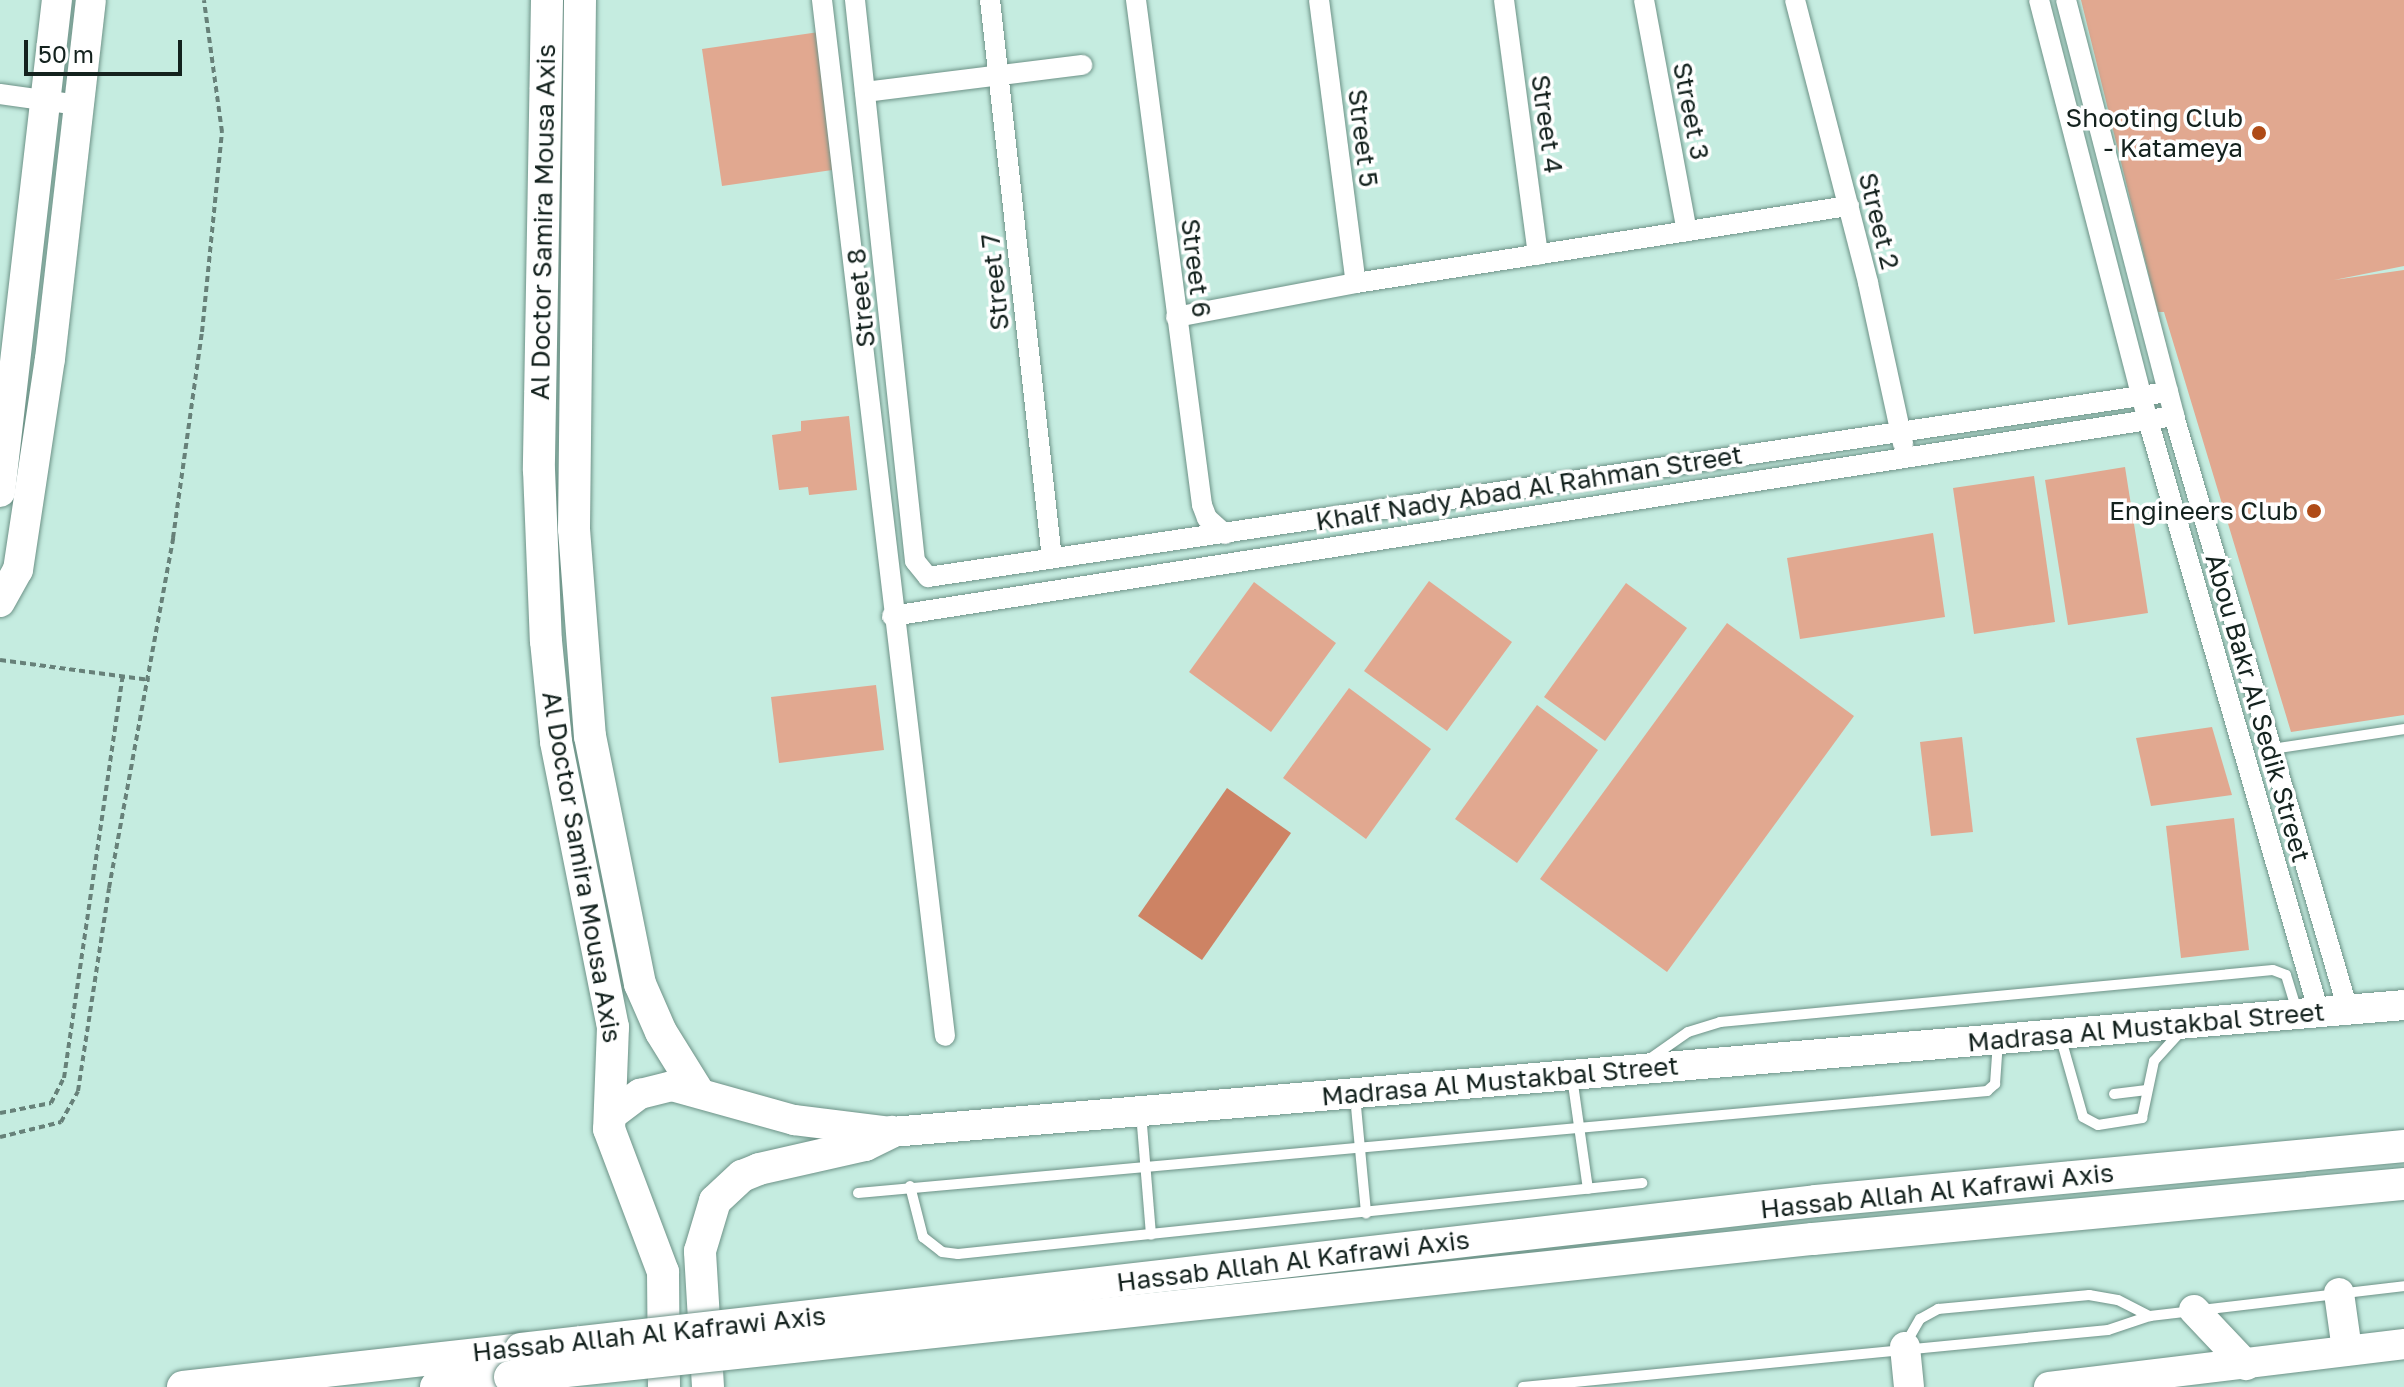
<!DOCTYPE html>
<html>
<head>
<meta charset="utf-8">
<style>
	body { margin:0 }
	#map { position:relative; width:2404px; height:1387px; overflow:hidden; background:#c5ece0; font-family:"Golos Text",sans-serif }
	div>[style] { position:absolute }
	.green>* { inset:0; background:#e1a890 }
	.water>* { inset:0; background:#cd8364 }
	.path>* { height:4px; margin-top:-2px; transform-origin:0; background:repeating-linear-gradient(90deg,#678179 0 6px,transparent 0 10px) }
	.roads { filter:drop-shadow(0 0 2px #6d9287) drop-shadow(0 0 2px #6d9287) }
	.lane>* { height:10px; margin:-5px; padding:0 5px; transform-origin:5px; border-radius:5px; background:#fff }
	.street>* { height:20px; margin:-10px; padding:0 10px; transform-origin:10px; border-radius:10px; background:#fff }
	.secondary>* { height:30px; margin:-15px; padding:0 15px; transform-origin:15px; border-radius:15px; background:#fff }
	.primary>* { height:32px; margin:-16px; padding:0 16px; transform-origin:16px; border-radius:16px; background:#fff }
	.bridges { filter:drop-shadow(0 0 2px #6d9287) drop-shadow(0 0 2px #6d9287) }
	.primary-bridge>* { height:32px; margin:-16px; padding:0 16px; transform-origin:16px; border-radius:16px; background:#fff }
	.dots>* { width:22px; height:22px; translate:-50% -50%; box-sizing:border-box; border:4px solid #fff; border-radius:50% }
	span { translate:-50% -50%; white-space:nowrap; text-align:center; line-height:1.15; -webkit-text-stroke:7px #fff; paint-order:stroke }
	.street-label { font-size:26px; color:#14221e }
	.poi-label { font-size:26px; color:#14221e }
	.right { translate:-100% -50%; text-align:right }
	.scale { position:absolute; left:24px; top:40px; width:158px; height:36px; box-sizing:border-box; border:4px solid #14221e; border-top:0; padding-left:10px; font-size:24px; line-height:28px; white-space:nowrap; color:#14221e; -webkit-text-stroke:6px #fff; paint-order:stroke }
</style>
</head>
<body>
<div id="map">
	<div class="green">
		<i style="clip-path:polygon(2081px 0,2404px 0,2404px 266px,2334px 280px,2404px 270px,2404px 715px,2291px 732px,2164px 312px,2158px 312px)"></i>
		<i style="clip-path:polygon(819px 32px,839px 169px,722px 186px,702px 49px)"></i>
		<i style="clip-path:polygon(849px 416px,857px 490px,809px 495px,808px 487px,779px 490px,772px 435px,801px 431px,801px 421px)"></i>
		<i style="clip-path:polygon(2125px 467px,2148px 613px,2068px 625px,2045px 480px)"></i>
		<i style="clip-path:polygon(2034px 476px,2055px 622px,1974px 634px,1953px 488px)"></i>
		<i style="clip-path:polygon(1933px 533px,1945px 617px,1800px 639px,1787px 558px)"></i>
		<i style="clip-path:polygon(1429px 581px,1512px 642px,1447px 731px,1364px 671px)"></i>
		<i style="clip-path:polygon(1254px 582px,1336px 643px,1271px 732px,1189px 672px)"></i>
		<i style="clip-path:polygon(1626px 583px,1687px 628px,1605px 741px,1544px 697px)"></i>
		<i style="clip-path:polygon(1727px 623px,1854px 716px,1667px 972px,1540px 879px)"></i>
		<i style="clip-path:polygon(876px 685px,884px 750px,779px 763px,771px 697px)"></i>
		<i style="clip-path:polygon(1349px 688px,1431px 749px,1366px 839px,1283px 778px)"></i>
		<i style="clip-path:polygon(1537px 705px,1598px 750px,1517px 863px,1455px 819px)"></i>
		<i style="clip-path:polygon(2212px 727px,2232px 795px,2151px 806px,2136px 738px)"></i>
		<i style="clip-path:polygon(1962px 737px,1973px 832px,1931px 836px,1920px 742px)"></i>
		<i style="clip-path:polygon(2234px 818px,2249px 950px,2181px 958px,2166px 826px)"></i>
	</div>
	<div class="water">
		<i style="clip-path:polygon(1227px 788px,1291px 833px,1202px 960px,1138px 916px)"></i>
	</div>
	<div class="path">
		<i style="left:0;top:660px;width:151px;rotate:7.6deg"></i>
		<i style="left:0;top:1113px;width:52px;rotate:-11.1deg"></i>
		<i style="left:51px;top:1103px;width:28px;rotate:-63deg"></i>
		<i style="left:64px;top:1078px;width:406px;rotate:-81.7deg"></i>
		<i style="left:0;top:1137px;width:63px;rotate:-13.8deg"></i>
		<i style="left:61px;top:1122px;width:35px;rotate:-61deg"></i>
		<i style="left:78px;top:1091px;width:205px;rotate:-81.3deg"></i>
		<i style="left:109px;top:888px;width:356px;rotate:-79.6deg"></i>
		<i style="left:173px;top:538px;width:208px;rotate:-82deg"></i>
		<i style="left:202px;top:332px;width:201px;rotate:-84.3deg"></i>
		<i style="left:222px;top:132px;width:133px;rotate:-97.8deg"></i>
	</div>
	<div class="roads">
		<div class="lane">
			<i style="left:2272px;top:749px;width:134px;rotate:-8.6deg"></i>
			<i style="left:2061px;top:1039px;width:81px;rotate:74.2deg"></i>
			<i style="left:2083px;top:1117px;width:17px;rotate:28deg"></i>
			<i style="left:2098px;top:1125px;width:45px;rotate:-9deg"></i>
			<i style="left:2142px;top:1118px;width:58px;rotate:-78.1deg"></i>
			<i style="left:2154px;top:1061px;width:42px;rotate:-47.9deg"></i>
			<i style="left:1648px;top:1060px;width:49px;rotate:-35deg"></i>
			<i style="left:1688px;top:1032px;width:34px;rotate:-17deg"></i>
			<i style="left:1720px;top:1022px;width:555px;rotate:-5.37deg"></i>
			<i style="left:2273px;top:970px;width:14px;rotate:21deg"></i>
			<i style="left:2286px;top:975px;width:39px;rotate:73deg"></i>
			<i style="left:1572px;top:1077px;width:113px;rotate:81.9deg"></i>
			<i style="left:2114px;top:1094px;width:33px;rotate:-7deg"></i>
			<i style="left:1355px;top:1096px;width:118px;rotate:84.6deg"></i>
			<i style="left:1141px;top:1113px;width:122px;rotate:85.3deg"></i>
			<i style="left:910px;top:1186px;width:53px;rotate:75.7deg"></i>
			<i style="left:923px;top:1237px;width:24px;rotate:38deg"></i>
			<i style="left:942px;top:1252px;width:16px;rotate:7deg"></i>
			<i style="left:958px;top:1254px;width:688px;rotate:-5.93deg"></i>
			<i style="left:858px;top:1193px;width:1134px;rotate:-5.16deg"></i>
			<i style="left:1987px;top:1091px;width:11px;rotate:-41deg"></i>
			<i style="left:1995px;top:1084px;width:43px;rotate:-86deg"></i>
			<i style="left:1906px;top:1343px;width:28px;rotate:-60deg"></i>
			<i style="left:1920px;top:1319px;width:21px;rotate:-29deg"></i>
			<i style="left:1938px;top:1309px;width:152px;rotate:-5.3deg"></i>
			<i style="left:2089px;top:1295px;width:29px;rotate:10deg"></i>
			<i style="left:2118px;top:1300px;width:36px;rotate:27deg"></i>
			<i style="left:1523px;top:1387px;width:588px;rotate:-5.57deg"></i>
			<i style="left:2108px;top:1330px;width:44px;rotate:-18.4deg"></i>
			<i style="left:2150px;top:1316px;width:256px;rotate:-6.7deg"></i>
		</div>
		<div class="street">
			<i style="left:822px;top:0;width:1043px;rotate:83.23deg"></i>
			<i style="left:855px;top:0;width:564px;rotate:83.9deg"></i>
			<i style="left:915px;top:561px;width:21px;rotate:51deg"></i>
			<i style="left:928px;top:577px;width:1254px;rotate:-8.49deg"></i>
			<i style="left:990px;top:0;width:562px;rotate:83.67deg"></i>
			<i style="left:1136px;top:0;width:509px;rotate:82.55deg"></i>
			<i style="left:1202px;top:505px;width:14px;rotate:69deg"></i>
			<i style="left:1207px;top:518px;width:24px;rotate:42deg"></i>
			<i style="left:1319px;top:0;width:285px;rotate:82.6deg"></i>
			<i style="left:1504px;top:0;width:257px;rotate:82.4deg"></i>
			<i style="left:1644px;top:0;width:235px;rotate:79.5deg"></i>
			<i style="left:1795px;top:0;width:292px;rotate:75.5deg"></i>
			<i style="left:1868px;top:283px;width:165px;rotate:77.7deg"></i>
			<i style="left:2039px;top:0;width:434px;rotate:75.5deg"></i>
			<i style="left:2148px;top:420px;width:617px;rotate:73.91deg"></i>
			<i style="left:2066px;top:0;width:430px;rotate:75.4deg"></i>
			<i style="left:2174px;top:416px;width:619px;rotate:73.67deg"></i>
			<i style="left:865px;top:92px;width:219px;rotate:-7.1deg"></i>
			<i style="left:0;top:94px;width:79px;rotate:8deg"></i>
			<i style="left:1176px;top:317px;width:183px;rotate:-10.7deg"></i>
			<i style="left:1356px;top:283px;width:499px;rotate:-8.9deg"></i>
			<i style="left:892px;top:616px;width:1298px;rotate:-8.87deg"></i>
		</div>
		<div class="secondary">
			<i style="left:0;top:492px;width:495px;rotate:-83.4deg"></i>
			<i style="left:0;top:602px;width:37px;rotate:-61deg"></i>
			<i style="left:18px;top:570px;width:213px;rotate:-81.4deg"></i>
			<i style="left:50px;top:359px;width:361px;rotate:-83.5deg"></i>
			<i style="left:609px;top:1117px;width:39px;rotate:-37deg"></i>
			<i style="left:640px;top:1094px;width:33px;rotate:-14deg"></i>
			<i style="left:672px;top:1086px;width:127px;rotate:15.6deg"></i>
			<i style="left:794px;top:1120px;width:99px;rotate:7deg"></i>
			<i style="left:892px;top:1132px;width:1517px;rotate:-4.8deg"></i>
			<i style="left:2339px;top:1293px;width:58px;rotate:82deg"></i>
			<i style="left:2194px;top:1310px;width:76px;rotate:46.6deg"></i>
			<i style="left:1905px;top:1347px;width:40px;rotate:84.3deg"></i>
			<i style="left:2049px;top:1387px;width:358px;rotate:-6.9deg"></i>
		</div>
		<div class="primary">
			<i style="left:547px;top:0;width:470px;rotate:91deg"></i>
			<i style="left:539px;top:470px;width:171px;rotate:87.7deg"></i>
			<i style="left:546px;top:641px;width:101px;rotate:84.3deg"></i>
			<i style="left:556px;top:742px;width:291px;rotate:78.7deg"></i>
			<i style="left:613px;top:1027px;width:102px;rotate:92.2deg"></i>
			<i style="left:609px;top:1129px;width:153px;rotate:69.3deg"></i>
			<i style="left:663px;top:1272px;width:115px;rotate:89.5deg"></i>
			<i style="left:580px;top:0;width:529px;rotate:90.65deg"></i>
			<i style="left:574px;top:529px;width:208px;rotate:85.6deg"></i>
			<i style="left:590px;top:736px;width:253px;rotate:78.6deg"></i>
			<i style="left:640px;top:984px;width:52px;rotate:66.4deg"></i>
			<i style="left:661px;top:1032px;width:68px;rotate:58.2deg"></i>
			<i style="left:183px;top:1387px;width:340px;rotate:-6.4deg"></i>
			<i style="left:436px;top:1387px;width:75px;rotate:-7.7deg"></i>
			<i style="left:708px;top:1387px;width:136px;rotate:-93.4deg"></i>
			<i style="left:700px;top:1251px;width:52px;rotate:-73.3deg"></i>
			<i style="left:715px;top:1201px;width:37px;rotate:-43deg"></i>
			<i style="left:742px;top:1176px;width:18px;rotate:-22deg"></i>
			<i style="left:759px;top:1169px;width:109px;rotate:-12.8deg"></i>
			<i style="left:865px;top:1145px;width:30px;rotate:-26deg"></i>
		</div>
	</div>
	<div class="bridges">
		<div class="primary-bridge">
			<i style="left:521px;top:1349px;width:1303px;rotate:-6.52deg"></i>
			<i style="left:1816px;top:1201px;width:591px;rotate:-5.34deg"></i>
			<i style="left:510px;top:1377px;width:1310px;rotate:-6.05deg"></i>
			<i style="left:1813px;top:1239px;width:594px;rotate:-5.32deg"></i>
		</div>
	</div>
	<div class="dots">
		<i style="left:2259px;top:133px;background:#af4b17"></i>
		<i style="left:2314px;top:511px;background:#af4b17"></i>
	</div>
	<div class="street-label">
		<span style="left:1691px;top:111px;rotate:79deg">Street 3</span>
		<span style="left:1547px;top:124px;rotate:82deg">Street 4</span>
		<span style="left:1363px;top:138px;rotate:83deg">Street 5</span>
		<span style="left:1879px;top:221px;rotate:76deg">Street 2</span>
		<span style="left:543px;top:222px;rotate:-89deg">Al Doctor Samira Mousa Axis</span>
		<span style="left:1196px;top:268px;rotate:83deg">Street 6</span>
		<span style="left:995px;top:282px;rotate:-96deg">Street 7</span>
		<span style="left:861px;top:298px;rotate:-96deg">Street 8</span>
		<span style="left:1529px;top:488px;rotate:-9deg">Khalf Nady Abad Al Rahman Street</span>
		<span style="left:2258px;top:708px;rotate:74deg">Abou Bakr Al Sedik Street</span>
		<span style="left:582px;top:867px;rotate:80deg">Al Doctor Samira Mousa Axis</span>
		<span style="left:2146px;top:1027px;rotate:-5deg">Madrasa Al Mustakbal Street</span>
		<span style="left:1500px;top:1081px;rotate:-5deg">Madrasa Al Mustakbal Street</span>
		<span style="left:1937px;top:1191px;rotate:-6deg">Hassab Allah Al Kafrawi Axis</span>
		<span style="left:1293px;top:1261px;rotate:-7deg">Hassab Allah Al Kafrawi Axis</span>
		<span style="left:649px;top:1334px;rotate:-6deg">Hassab Allah Al Kafrawi Axis</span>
	</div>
	<div class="poi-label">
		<span class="right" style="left:2243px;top:133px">Shooting Club<br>- Katameya</span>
		<span class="right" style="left:2298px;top:511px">Engineers Club</span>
	</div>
	<div class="scale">50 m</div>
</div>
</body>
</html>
